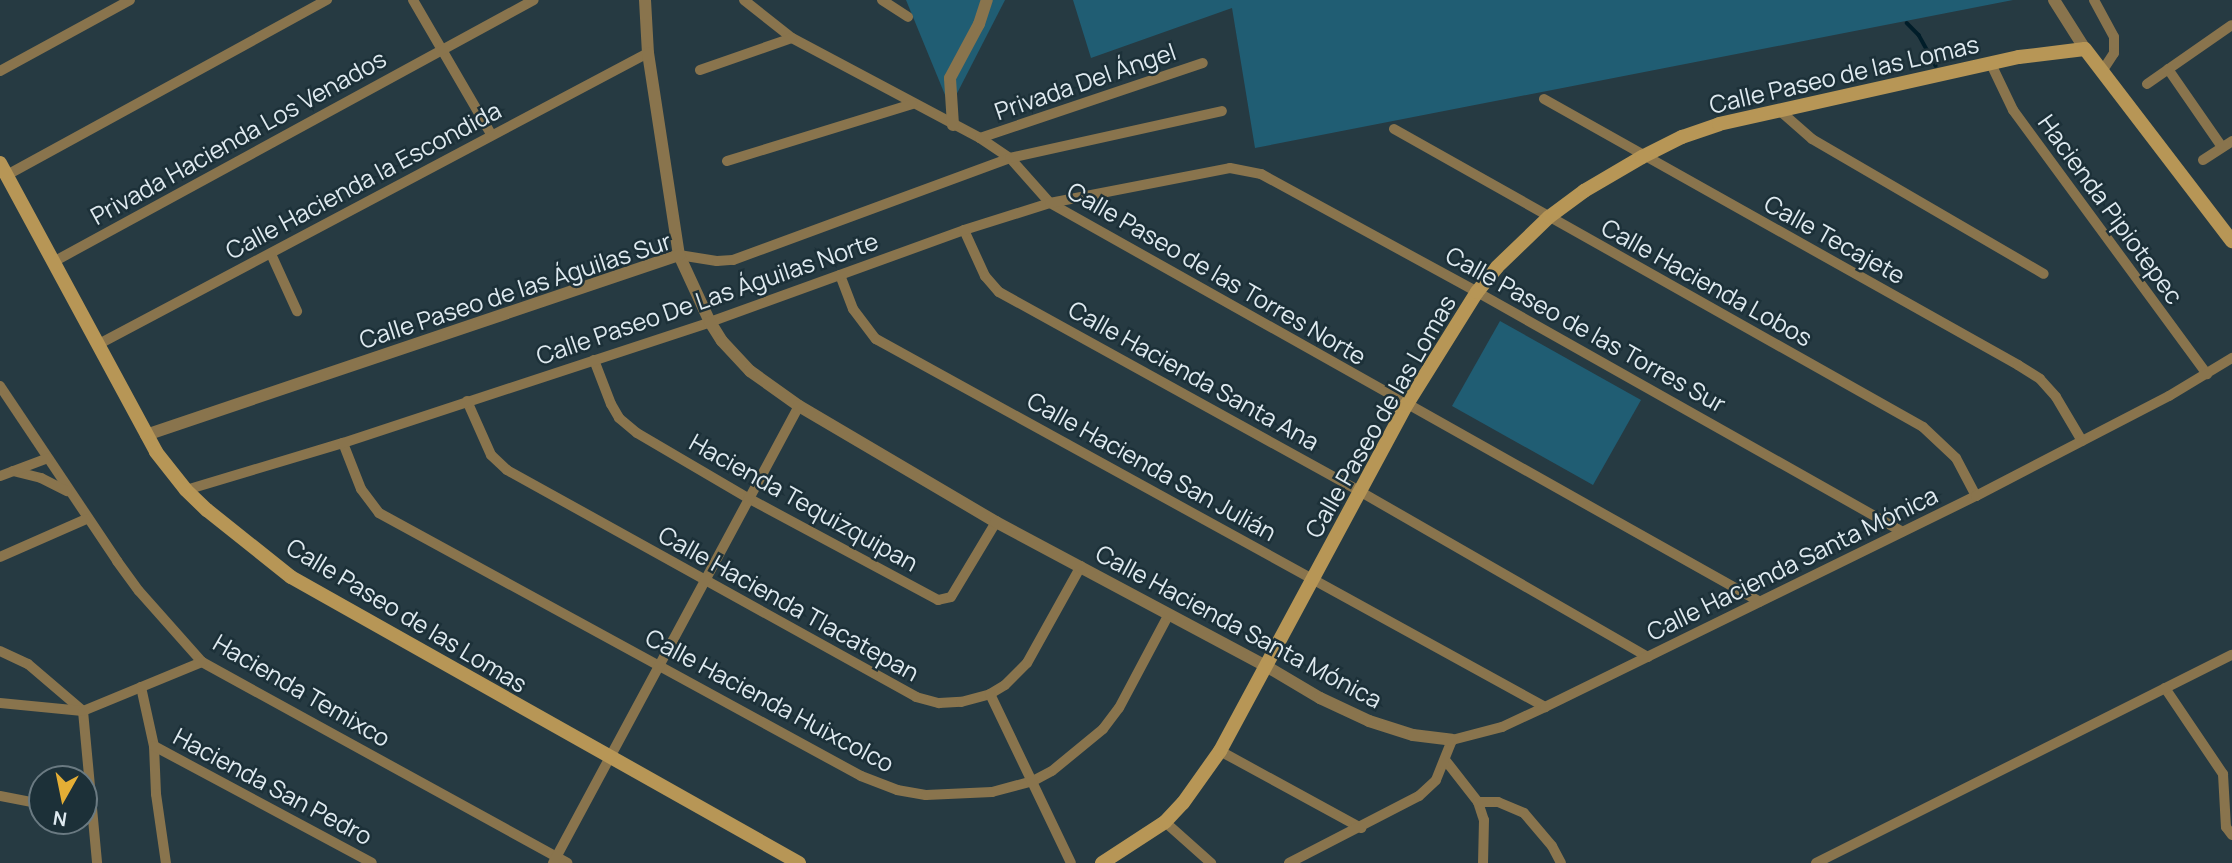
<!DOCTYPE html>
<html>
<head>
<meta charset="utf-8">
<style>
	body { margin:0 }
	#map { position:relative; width:2232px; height:863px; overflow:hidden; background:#263a42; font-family:Manrope,sans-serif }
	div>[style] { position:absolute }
	.green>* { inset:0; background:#205d73 }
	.stream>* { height:3.5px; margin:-1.75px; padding:0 1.75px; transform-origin:1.75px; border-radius:1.75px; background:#001d29 }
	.minor>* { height:10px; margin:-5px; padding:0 5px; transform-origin:5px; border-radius:5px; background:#89744d }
	.tertiary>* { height:12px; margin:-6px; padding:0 6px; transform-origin:6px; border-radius:6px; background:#89744d }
	.secondary>* { height:14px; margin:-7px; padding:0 7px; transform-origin:7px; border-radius:7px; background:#b79656 }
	span { translate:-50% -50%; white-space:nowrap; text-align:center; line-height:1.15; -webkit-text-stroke:5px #1c3038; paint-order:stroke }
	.street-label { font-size:24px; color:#dfeaf0 }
	.north { position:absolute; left:28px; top:765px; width:70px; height:70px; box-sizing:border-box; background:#1c3038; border:2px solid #6a7a82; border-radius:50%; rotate:189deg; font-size:19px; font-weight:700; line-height:28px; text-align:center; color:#dfeaf0 }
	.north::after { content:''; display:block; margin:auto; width:24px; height:32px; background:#e4ae35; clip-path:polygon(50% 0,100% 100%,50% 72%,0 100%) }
</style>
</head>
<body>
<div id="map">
	<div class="green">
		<i style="clip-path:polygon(906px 0,1005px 0,950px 107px)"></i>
		<i style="clip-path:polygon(1073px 0,2013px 0,1255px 148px,1232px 8px,1091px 58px)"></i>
		<i style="clip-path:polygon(1500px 321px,1641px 400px,1593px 485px,1452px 406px)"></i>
	</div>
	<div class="stream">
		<i style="left:1907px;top:23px;width:17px;rotate:45deg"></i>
		<i style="left:1919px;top:35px;width:35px;rotate:61deg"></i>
	</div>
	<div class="minor">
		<i style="left:413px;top:0;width:155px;rotate:59.8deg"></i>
		<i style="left:744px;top:0;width:61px;rotate:38.4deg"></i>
		<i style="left:792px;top:38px;width:213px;rotate:28deg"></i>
		<i style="left:980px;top:138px;width:36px;rotate:34deg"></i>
		<i style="left:1010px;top:158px;width:60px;rotate:48.4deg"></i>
		<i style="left:1050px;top:203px;width:814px;rotate:29.33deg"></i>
		<i style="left:882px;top:0;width:31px;rotate:33deg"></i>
		<i style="left:2094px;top:0;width:42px;rotate:61.6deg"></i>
		<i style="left:2114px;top:37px;width:16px;rotate:90deg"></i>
		<i style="left:2114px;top:53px;width:20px;rotate:123deg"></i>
		<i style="left:1991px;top:64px;width:51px;rotate:64.4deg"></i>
		<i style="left:2013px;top:110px;width:328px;rotate:53.7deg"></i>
		<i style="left:2168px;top:69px;width:95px;rotate:55.3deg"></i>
		<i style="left:700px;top:70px;width:97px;rotate:-19.2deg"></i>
		<i style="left:0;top:71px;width:148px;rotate:-28.6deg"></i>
		<i style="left:2147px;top:84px;width:103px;rotate:-34.8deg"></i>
		<i style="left:1544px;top:99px;width:544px;rotate:29.3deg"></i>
		<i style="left:2018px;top:365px;width:26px;rotate:32deg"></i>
		<i style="left:2040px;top:379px;width:24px;rotate:48deg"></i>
		<i style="left:2056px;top:397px;width:51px;rotate:59.4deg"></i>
		<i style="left:1779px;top:110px;width:44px;rotate:41.3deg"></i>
		<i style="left:1812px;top:139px;width:268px;rotate:30.2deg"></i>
		<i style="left:1394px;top:129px;width:607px;rotate:29.39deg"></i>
		<i style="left:1923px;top:427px;width:45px;rotate:43.2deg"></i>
		<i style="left:1956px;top:458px;width:43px;rotate:62.2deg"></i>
		<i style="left:980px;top:138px;width:235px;rotate:-18.6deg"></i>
		<i style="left:2203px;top:160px;width:35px;rotate:-33deg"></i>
		<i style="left:727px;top:161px;width:194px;rotate:-17.1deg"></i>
		<i style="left:7px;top:175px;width:365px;rotate:-28.7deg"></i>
		<i style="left:964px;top:230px;width:51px;rotate:65.5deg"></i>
		<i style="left:985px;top:276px;width:21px;rotate:49deg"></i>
		<i style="left:999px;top:292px;width:414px;rotate:28.9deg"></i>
		<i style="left:1361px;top:492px;width:331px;rotate:29.9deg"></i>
		<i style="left:271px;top:254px;width:63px;rotate:65.5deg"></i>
		<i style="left:679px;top:255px;width:38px;rotate:9deg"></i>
		<i style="left:717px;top:261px;width:16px;rotate:-4deg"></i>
		<i style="left:733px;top:260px;width:295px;rotate:-20.2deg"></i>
		<i style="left:1010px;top:158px;width:217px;rotate:-12.5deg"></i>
		<i style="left:55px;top:261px;width:545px;rotate:-28.59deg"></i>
		<i style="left:840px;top:275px;width:36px;rotate:69deg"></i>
		<i style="left:853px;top:309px;width:38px;rotate:53deg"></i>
		<i style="left:876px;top:339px;width:764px;rotate:28.81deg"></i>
		<i style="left:99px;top:344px;width:621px;rotate:-27.93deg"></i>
		<i style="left:594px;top:360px;width:47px;rotate:68.9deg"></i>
		<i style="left:611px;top:404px;width:16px;rotate:60deg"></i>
		<i style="left:619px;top:418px;width:23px;rotate:40deg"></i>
		<i style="left:637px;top:433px;width:129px;rotate:30.4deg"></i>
		<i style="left:748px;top:498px;width:216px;rotate:28.2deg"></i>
		<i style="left:938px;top:600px;width:13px;rotate:-13deg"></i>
		<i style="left:951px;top:597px;width:87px;rotate:-59deg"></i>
		<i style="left:0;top:386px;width:211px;rotate:56.2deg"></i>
		<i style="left:117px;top:561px;width:37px;rotate:54deg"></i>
		<i style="left:139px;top:591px;width:95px;rotate:48.4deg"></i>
		<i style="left:202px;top:662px;width:417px;rotate:28.8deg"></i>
		<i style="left:467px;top:401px;width:59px;rotate:66deg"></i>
		<i style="left:491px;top:455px;width:22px;rotate:43deg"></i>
		<i style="left:507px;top:470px;width:468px;rotate:29deg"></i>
		<i style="left:916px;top:697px;width:24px;rotate:15deg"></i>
		<i style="left:939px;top:703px;width:22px;rotate:-3deg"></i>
		<i style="left:961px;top:702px;width:30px;rotate:-15deg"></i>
		<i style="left:990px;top:694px;width:17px;rotate:-31deg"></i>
		<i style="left:1005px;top:685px;width:31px;rotate:-45deg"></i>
		<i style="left:1027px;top:663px;width:111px;rotate:-60.9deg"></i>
		<i style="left:343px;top:443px;width:49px;rotate:68.6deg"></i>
		<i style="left:361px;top:489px;width:30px;rotate:53deg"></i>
		<i style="left:379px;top:513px;width:549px;rotate:28.62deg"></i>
		<i style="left:861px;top:776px;width:39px;rotate:21deg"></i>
		<i style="left:897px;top:790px;width:29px;rotate:10deg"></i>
		<i style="left:926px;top:795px;width:66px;rotate:-2.6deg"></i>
		<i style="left:992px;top:792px;width:42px;rotate:-15deg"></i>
		<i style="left:1033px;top:781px;width:21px;rotate:-28deg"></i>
		<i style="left:1052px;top:771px;width:66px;rotate:-39.5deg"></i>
		<i style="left:1103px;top:729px;width:26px;rotate:-53deg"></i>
		<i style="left:1119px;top:708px;width:106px;rotate:-62deg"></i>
		<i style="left:13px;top:471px;width:29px;rotate:14deg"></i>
		<i style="left:41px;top:478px;width:29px;rotate:27deg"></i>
		<i style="left:0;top:476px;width:51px;rotate:-20.6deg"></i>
		<i style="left:186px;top:490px;width:164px;rotate:-16.7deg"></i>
		<i style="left:343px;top:443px;width:386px;rotate:-18.2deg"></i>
		<i style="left:710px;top:322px;width:270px;rotate:-19.9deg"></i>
		<i style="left:964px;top:230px;width:90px;rotate:-17.4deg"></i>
		<i style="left:1050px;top:203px;width:183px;rotate:-11deg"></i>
		<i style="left:1230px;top:168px;width:32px;rotate:11deg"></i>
		<i style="left:1261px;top:174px;width:246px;rotate:28.6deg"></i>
		<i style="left:1477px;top:292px;width:488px;rotate:29.4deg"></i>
		<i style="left:0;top:557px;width:94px;rotate:-23.8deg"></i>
		<i style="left:0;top:651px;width:31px;rotate:25deg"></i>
		<i style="left:28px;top:664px;width:72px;rotate:40.5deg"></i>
		<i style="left:83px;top:711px;width:153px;rotate:84.7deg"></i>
		<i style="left:141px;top:687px;width:60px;rotate:77.6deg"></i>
		<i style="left:154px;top:746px;width:48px;rotate:87.6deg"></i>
		<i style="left:156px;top:794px;width:70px;rotate:81.8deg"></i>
		<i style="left:2165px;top:688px;width:104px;rotate:56deg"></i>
		<i style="left:2223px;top:774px;width:53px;rotate:86.8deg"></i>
		<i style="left:2226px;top:827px;width:10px;rotate:53deg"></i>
		<i style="left:990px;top:694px;width:187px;rotate:64.4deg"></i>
		<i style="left:0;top:703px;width:83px;rotate:5.5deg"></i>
		<i style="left:83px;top:711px;width:129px;rotate:-22.4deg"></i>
		<i style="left:154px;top:746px;width:247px;rotate:28.2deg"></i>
		<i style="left:1220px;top:751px;width:161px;rotate:28.6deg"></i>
		<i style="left:1446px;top:761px;width:52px;rotate:52deg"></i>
		<i style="left:1478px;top:802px;width:19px;rotate:72deg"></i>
		<i style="left:1484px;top:820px;width:43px;rotate:91.3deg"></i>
		<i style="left:0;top:796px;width:43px;rotate:10.8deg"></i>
		<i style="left:1478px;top:802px;width:20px"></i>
		<i style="left:1498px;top:802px;width:28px;rotate:23deg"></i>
		<i style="left:1524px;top:813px;width:43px;rotate:49.7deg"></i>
		<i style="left:1552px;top:846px;width:19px;rotate:62deg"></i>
		<i style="left:1165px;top:822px;width:62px;rotate:41.7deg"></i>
		<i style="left:553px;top:863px;width:519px;rotate:-61.71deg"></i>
		<i style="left:1289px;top:863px;width:146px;rotate:-27.3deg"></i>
		<i style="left:1419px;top:796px;width:23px;rotate:-43deg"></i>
		<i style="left:1436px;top:780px;width:43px;rotate:-68.2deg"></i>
		<i style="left:1452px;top:740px;width:52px;rotate:-14.6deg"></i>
		<i style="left:1502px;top:727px;width:47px;rotate:-24.9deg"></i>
		<i style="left:1545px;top:707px;width:480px;rotate:-26.1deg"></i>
		<i style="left:1976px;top:496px;width:217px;rotate:-27.4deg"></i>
		<i style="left:2169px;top:396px;width:74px;rotate:-31.1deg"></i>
		<i style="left:1816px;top:863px;width:465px;rotate:-26.6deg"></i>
	</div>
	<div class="tertiary">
		<i style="left:645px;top:0;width:53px;rotate:86.8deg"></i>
		<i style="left:648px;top:53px;width:204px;rotate:81.3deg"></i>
		<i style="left:679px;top:255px;width:74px;rotate:65.2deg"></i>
		<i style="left:710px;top:322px;width:22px;rotate:58deg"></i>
		<i style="left:722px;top:341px;width:41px;rotate:47deg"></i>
		<i style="left:750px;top:371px;width:60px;rotate:35.5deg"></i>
		<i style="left:799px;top:406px;width:229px;rotate:30.5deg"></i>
		<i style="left:996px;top:522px;width:306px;rotate:28.1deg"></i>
		<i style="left:1266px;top:666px;width:63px;rotate:30.7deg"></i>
		<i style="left:1320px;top:698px;width:54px;rotate:25.1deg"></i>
		<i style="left:1369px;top:721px;width:46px;rotate:17.7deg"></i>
		<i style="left:1413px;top:735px;width:39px;rotate:7deg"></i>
		<i style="left:2054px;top:0;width:58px;rotate:57.7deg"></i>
		<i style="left:953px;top:125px;width:47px;rotate:-93.7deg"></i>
		<i style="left:950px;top:78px;width:61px;rotate:-61.8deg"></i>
		<i style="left:979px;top:24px;width:25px;rotate:-72deg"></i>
		<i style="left:146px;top:435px;width:563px;rotate:-18.66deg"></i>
	</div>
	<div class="secondary">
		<i style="left:0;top:163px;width:328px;rotate:61.6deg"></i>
		<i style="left:156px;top:452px;width:48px;rotate:51.7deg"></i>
		<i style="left:186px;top:490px;width:29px;rotate:44deg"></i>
		<i style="left:207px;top:510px;width:107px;rotate:38.6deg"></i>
		<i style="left:291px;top:577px;width:583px;rotate:29.38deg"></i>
		<i style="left:1102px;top:863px;width:75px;rotate:-33.1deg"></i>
		<i style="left:1165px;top:822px;width:26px;rotate:-47deg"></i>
		<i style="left:1183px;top:803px;width:64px;rotate:-54.6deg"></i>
		<i style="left:1220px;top:751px;width:394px;rotate:-61.7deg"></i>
		<i style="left:1407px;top:404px;width:132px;rotate:-58deg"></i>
		<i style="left:1477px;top:292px;width:32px;rotate:-51deg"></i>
		<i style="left:1497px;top:267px;width:72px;rotate:-43.9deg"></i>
		<i style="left:1549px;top:217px;width:44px;rotate:-36.6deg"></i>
		<i style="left:1584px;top:191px;width:67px;rotate:-30.4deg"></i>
		<i style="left:1642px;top:157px;width:45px;rotate:-26.6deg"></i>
		<i style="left:1682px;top:137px;width:39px;rotate:-19deg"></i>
		<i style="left:1719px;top:124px;width:307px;rotate:-12.6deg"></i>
		<i style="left:2019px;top:57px;width:66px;rotate:-6.9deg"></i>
		<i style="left:2085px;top:49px;width:242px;rotate:52.6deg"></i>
	</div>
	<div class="street-label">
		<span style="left:1844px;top:74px;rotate:-13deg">Calle Paseo de las Lomas</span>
		<span style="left:1085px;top:81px;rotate:-19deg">Privada Del Ángel</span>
		<span style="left:238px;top:137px;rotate:-29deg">Privada Hacienda Los Venados</span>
		<span style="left:363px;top:180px;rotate:-28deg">Calle Hacienda la Escondida</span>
		<span style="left:2111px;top:209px;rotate:54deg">Hacienda Pipiotepec</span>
		<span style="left:1835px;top:239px;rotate:29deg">Calle Tecajete</span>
		<span style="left:1217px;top:273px;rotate:30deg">Calle Paseo de las Torres Norte</span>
		<span style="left:1707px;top:282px;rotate:29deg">Calle Hacienda Lobos</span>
		<span style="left:515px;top:290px;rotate:-18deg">Calle Paseo de las Águilas Sur</span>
		<span style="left:707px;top:298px;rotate:-19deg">Calle Paseo De Las Águilas Norte</span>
		<span style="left:1586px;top:329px;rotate:29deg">Calle Paseo de las Torres Sur</span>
		<span style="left:1194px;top:375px;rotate:29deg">Calle Hacienda Santa Ana</span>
		<span style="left:1380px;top:416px;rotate:-60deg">Calle Paseo de las Lomas</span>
		<span style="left:1152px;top:466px;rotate:29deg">Calle Hacienda San Julián</span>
		<span style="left:804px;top:502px;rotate:29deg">Hacienda Tequizquipan</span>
		<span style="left:1792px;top:563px;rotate:-26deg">Calle Hacienda Santa Mónica</span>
		<span style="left:789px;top:603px;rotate:29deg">Calle Hacienda Tlacatepan</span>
		<span style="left:407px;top:615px;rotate:31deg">Calle Paseo de las Lomas</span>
		<span style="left:1239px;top:626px;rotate:28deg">Calle Hacienda Santa Mónica</span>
		<span style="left:302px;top:690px;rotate:30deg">Hacienda Temixco</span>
		<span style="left:770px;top:700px;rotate:28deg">Calle Hacienda Huixcolco</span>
		<span style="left:273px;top:786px;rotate:28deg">Hacienda San Pedro</span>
	</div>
	<div class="north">N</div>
</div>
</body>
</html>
